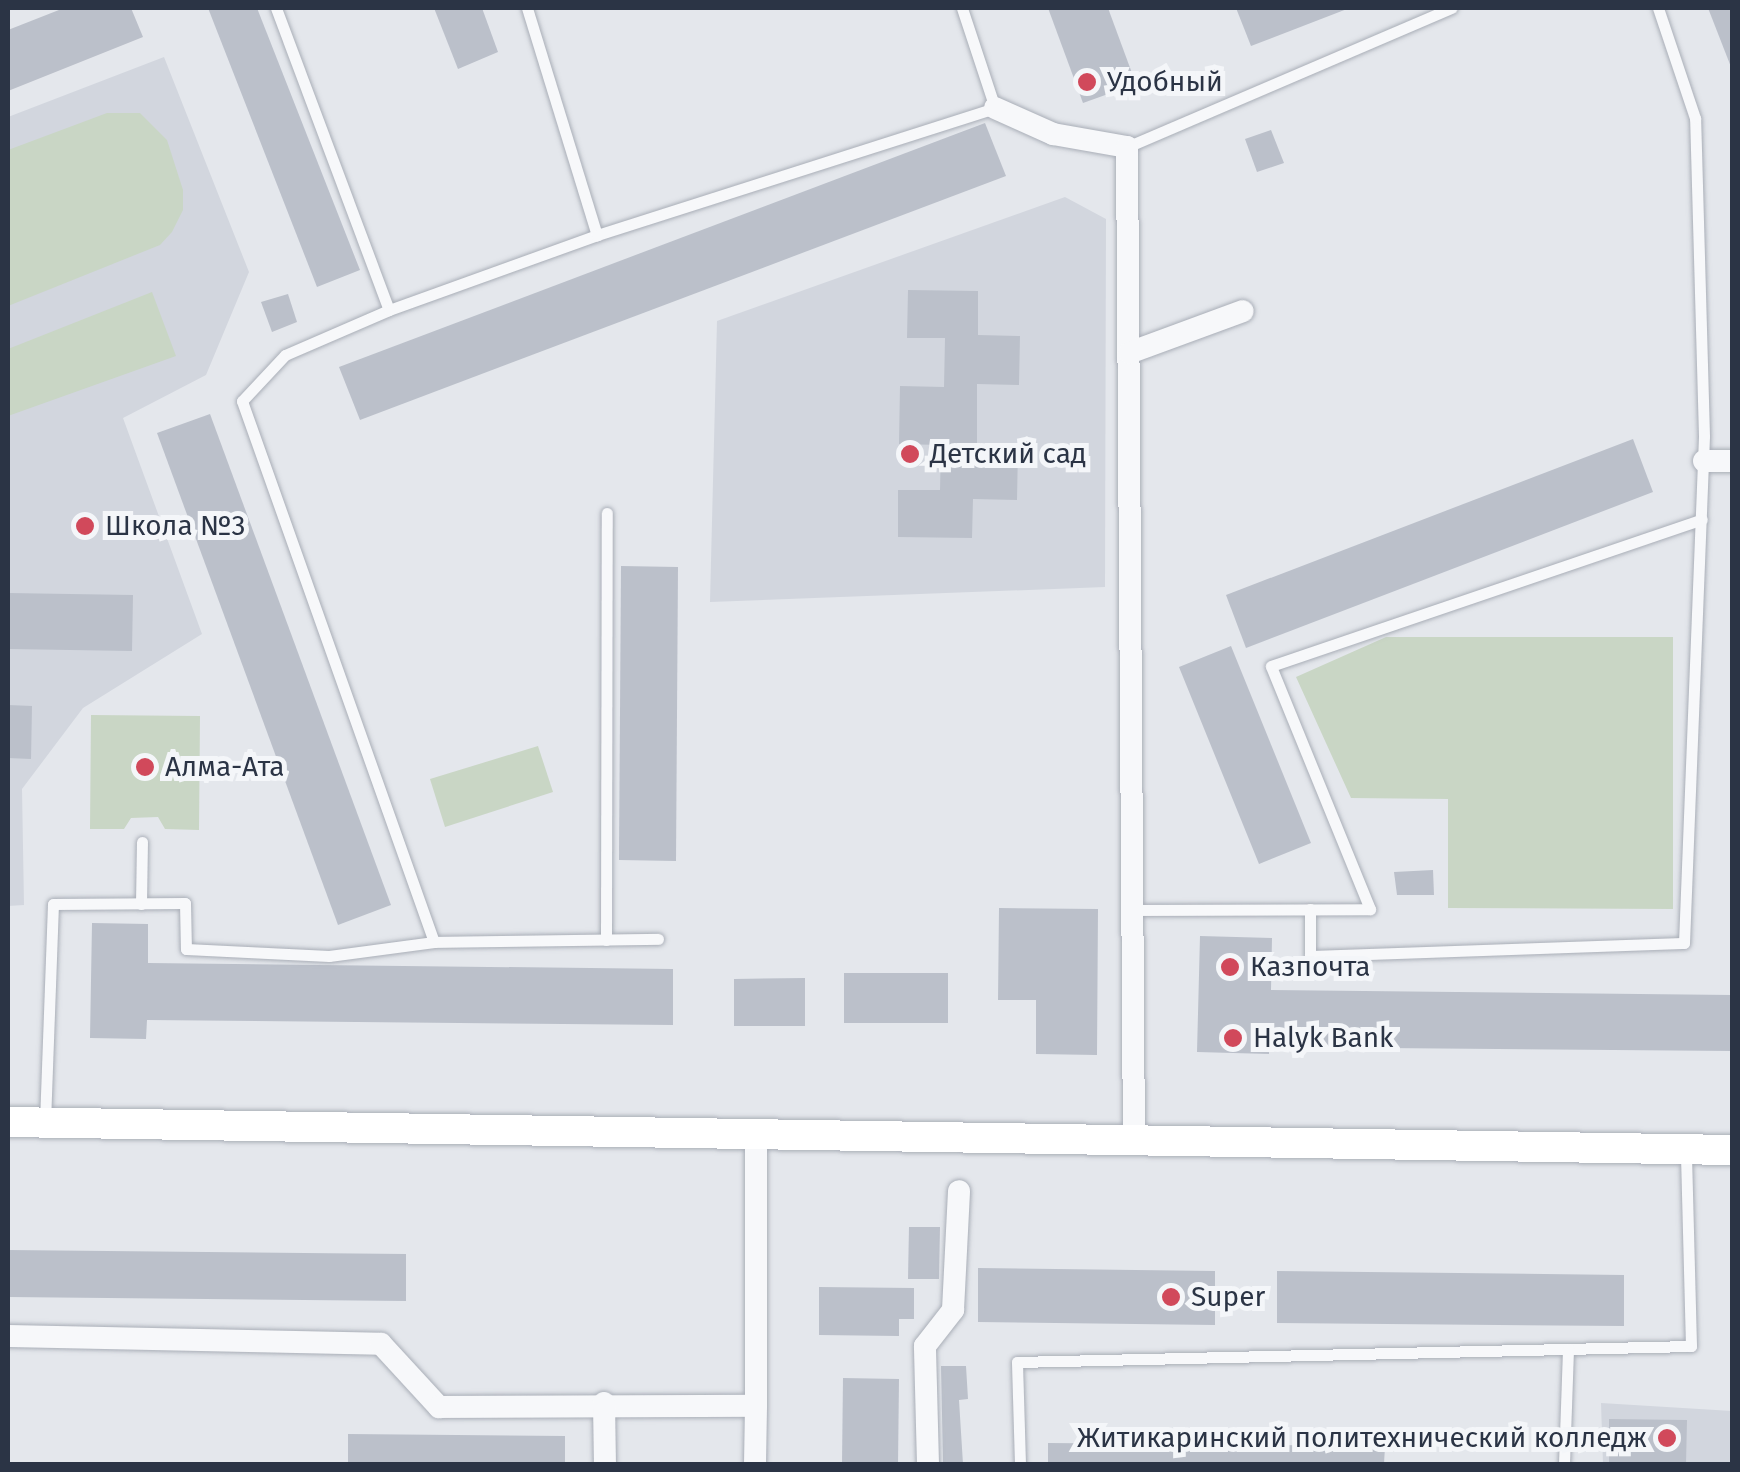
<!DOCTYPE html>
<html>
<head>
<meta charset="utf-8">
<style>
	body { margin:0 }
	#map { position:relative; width:1740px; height:1472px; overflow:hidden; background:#e4e7ec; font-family:"Fira Sans",sans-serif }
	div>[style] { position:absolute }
	.built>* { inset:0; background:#d2d6de }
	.green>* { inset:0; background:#c9d6c5 }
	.building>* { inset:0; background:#bbc0ca }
	.roads { filter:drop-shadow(0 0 2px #a9aeb7) drop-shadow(0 0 2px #a9aeb7) }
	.lane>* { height:11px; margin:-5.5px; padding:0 5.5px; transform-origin:5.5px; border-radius:5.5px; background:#f7f8fa }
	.street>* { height:22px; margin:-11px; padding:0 11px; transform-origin:11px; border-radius:11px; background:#f7f8fa }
	.secondary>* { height:30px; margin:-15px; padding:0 15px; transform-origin:15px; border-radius:15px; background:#fff }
	.dots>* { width:28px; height:28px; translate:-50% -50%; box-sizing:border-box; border:5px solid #f4f6f9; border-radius:50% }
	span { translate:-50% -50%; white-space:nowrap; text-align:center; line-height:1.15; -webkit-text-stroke:10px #f4f6f9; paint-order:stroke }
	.poi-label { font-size:28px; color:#2b3445 }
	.left { translate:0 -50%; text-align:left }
	.right { translate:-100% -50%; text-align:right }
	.frame { position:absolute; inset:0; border:10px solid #2b3445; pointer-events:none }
</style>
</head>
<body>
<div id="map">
	<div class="built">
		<i style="clip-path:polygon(164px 57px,249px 272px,206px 375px,123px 418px,202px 634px,83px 708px,22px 789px,24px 905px,8px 906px,8px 117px)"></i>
		<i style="clip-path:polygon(1065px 197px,1106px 219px,1105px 587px,710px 602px,717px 321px)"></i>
		<i style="clip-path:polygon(1601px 1403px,1732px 1411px,1732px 1464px,1603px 1464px)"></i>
	</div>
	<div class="green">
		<i style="clip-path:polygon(107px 113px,140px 113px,167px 140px,183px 190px,183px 210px,172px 232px,160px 245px,8px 306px,8px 150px)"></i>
		<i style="clip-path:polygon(152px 292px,176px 356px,8px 416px,8px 349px)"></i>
		<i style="clip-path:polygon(1386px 637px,1673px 637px,1673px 909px,1448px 908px,1448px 799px,1351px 798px,1296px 677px)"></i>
		<i style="clip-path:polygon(91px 715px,200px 716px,199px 830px,165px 829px,158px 817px,131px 818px,124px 829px,90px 829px)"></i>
		<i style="clip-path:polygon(538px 746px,553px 792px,445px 827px,430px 779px)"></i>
	</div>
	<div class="building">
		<i style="clip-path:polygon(64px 8px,131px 8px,143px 37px,8px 91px,8px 30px)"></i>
		<i style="clip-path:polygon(208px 8px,257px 8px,360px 270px,317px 287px)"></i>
		<i style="clip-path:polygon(434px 8px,482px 8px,498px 52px,458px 69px)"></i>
		<i style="clip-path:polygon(1048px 8px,1108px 8px,1136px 84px,1083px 103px)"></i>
		<i style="clip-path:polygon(1236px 8px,1347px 8px,1347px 9px,1251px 46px)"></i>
		<i style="clip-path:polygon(1708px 8px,1732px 8px,1732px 67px,1731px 67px)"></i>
		<i style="clip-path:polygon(985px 123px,1006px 176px,360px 420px,339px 367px)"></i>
		<i style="clip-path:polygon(1271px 130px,1284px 163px,1257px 172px,1245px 139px)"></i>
		<i style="clip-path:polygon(908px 290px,978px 291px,978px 335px,1020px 336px,1019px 385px,977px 384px,977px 447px,1018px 448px,1017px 500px,973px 499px,972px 538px,898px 537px,898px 490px,940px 490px,941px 445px,899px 444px,900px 386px,944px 387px,945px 338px,907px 338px)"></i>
		<i style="clip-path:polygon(288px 294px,297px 322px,272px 332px,261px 302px)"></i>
		<i style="clip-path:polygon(210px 414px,391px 905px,338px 925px,157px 433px)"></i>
		<i style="clip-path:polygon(1633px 439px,1653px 492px,1246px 648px,1226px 595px)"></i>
		<i style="clip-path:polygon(621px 566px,678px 567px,676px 861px,619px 860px)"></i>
		<i style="clip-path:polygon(8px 593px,133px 595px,132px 651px,8px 649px)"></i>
		<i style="clip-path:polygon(1231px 646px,1311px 843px,1259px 864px,1179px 667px)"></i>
		<i style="clip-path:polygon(8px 705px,32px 706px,31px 759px,8px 758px)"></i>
		<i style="clip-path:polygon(1433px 870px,1434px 895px,1397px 895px,1394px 872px)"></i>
		<i style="clip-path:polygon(999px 908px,1098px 909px,1097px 1055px,1036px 1054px,1036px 1000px,998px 1000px)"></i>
		<i style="clip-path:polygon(92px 923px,148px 924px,148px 963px,673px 969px,673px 1025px,147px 1020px,146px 1039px,90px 1038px)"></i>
		<i style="clip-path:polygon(1200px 936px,1272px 938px,1271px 990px,1732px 995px,1732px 1051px,1269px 1047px,1269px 1054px,1197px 1052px)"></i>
		<i style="clip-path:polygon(844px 973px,948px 973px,948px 1023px,844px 1023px)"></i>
		<i style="clip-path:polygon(805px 978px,805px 1026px,734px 1026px,734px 979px)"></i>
		<i style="clip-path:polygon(909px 1227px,940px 1227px,939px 1279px,908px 1279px)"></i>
		<i style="clip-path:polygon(8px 1250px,406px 1254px,406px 1301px,8px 1297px)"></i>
		<i style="clip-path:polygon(978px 1268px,1215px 1271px,1215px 1325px,978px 1322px)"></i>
		<i style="clip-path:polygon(1277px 1271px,1624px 1275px,1624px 1326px,1277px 1323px)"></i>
		<i style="clip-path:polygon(819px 1287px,914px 1288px,914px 1319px,899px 1319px,899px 1336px,819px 1335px)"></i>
		<i style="clip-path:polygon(941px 1366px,966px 1366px,968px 1399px,959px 1400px,963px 1464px,943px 1462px)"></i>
		<i style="clip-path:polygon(843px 1378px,899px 1379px,898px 1464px,842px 1464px)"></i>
		<i style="clip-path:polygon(1609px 1419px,1687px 1420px,1686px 1464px,1609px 1464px)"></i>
		<i style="clip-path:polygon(348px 1434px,565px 1436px,565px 1464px,348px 1464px)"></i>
		<i style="clip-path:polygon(1048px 1443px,1385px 1446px,1384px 1464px,1048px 1464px)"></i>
	</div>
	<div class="roads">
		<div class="lane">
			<i style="left:276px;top:8px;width:322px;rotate:69.5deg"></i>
			<i style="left:527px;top:8px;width:238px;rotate:72.9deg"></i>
			<i style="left:1127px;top:147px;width:353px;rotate:-23.2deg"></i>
			<i style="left:141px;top:904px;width:62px;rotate:-89.1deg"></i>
			<i style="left:1310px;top:909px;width:47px;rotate:90deg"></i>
			<i style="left:1310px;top:956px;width:374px;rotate:-2deg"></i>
			<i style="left:1684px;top:943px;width:507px;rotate:-87.74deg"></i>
			<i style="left:1704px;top:436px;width:318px;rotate:-91.6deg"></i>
			<i style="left:1695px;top:118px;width:116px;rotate:-108.6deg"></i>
			<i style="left:1135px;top:910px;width:235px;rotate:-0.2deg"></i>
			<i style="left:1370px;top:909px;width:262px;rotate:-112.2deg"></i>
			<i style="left:1271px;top:666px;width:455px;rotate:-18.8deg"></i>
			<i style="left:606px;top:940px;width:427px;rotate:-89.9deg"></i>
			<i style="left:434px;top:942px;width:224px;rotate:-0.8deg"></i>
			<i style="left:45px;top:1122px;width:218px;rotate:-87.9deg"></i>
			<i style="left:53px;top:904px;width:132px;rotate:-0.4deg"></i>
			<i style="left:185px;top:903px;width:46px;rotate:88.8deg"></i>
			<i style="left:186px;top:949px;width:143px;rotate:2.8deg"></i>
			<i style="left:329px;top:956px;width:106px;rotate:-7.6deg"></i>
			<i style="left:434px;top:942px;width:574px;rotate:-109.54deg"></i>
			<i style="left:242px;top:401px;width:63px;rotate:-46.9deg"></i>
			<i style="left:285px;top:355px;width:113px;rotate:-23.4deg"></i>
			<i style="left:389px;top:310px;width:221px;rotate:-19.8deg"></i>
			<i style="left:597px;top:235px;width:418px;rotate:-17.7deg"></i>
			<i style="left:995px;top:108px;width:105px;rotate:-108.3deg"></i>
			<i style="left:1020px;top:1464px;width:102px;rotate:-91.7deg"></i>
			<i style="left:1017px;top:1362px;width:674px;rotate:-1.36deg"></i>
			<i style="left:1691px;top:1346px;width:195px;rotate:-91.5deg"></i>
			<i style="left:1564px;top:1464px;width:115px;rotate:-88deg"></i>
		</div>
		<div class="street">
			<i style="left:995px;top:108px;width:64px;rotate:24.1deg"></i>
			<i style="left:1053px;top:134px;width:75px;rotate:10deg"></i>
			<i style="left:1127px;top:147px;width:994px;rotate:89.6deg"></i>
			<i style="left:1129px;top:353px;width:121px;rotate:-20.2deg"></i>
			<i style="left:1704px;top:461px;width:28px"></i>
			<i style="left:8px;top:1336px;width:373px;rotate:1.2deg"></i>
			<i style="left:381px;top:1344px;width:86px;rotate:47.4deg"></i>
			<i style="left:439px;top:1407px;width:317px;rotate:-0.2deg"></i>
			<i style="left:756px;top:1406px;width:271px;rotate:-90deg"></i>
			<i style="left:604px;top:1403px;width:61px;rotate:89.1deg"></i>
			<i style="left:755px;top:1464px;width:58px;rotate:-89deg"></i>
			<i style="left:928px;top:1464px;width:118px;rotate:-91.5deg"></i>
			<i style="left:925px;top:1346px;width:46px;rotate:-52.1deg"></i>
			<i style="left:953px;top:1310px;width:119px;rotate:-87.1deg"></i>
		</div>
		<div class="secondary">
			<i style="left:8px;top:1122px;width:1724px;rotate:0.93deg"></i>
		</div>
	</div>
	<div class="dots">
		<i style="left:1087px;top:82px;background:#d1495b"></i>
		<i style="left:910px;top:454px;background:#d1495b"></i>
		<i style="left:85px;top:526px;background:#d1495b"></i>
		<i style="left:145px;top:767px;background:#d1495b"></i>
		<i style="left:1230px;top:967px;background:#d1495b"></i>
		<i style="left:1233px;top:1038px;background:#d1495b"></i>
		<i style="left:1171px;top:1297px;background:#d1495b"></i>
		<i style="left:1667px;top:1438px;background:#d1495b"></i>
	</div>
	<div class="poi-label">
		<span class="left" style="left:1107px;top:82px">Удобный</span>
		<span class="left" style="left:930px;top:454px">Детский сад</span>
		<span class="left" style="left:105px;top:526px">Школа №3</span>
		<span class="left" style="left:165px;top:767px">Алма-Ата</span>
		<span class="left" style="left:1250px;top:967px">Казпочта</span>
		<span class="left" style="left:1253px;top:1038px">Halyk Bank</span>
		<span class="left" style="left:1191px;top:1297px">Super</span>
		<span class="right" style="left:1647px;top:1438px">Житикаринский политехнический колледж</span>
	</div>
	<div class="frame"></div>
</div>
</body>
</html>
